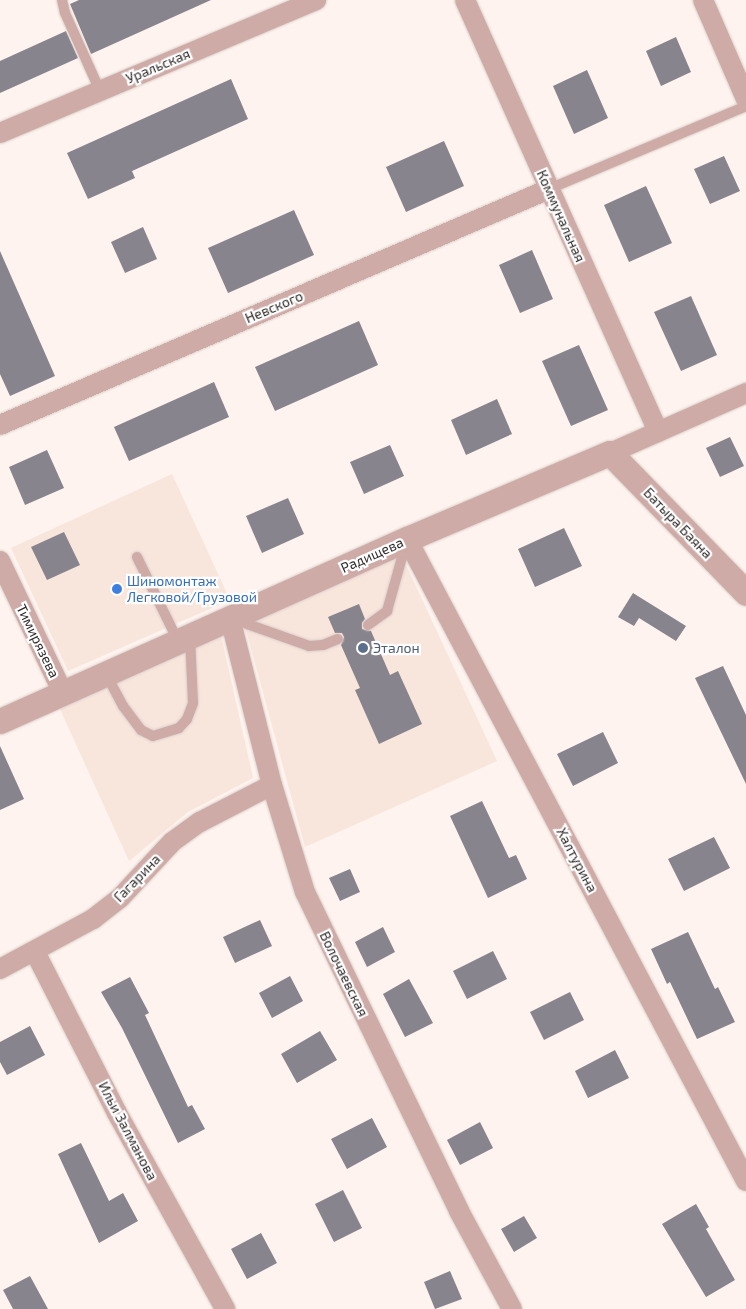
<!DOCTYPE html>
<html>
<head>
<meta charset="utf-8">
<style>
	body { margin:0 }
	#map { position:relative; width:746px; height:1309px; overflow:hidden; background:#fef3ee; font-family:"Exo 2",sans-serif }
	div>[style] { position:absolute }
	.built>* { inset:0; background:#f8e5dc }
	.building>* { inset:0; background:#88848d }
	.roads { filter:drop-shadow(0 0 1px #d9cfcb) drop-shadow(0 0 1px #d9cfcb) }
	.service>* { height:10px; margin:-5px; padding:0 5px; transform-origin:5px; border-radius:5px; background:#cfaba7 }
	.minor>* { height:20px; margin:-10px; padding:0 10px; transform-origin:10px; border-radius:10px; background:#cfaba7 }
	.tertiary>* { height:25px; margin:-12.5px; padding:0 12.5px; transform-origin:12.5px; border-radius:12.5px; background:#cfaba7 }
	.dots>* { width:14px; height:14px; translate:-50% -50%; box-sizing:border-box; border:2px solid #fff; border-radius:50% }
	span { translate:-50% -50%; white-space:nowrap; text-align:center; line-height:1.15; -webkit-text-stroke:4.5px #fff; paint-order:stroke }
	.street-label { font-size:14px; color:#2f2a29 }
	.shop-label { font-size:14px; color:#366cbe }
	.left { translate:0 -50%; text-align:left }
	.service-label { font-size:14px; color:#4e5e75 }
</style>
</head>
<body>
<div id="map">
	<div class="built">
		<i style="clip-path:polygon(172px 474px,230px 600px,68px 671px,11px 548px)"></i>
		<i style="clip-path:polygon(402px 556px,497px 761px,305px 847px,244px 623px)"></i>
		<i style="clip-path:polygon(221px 635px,253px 778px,188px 812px,129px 861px,60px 709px)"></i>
	</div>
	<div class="building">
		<i style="clip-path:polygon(79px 0,211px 0,91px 54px,70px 4px)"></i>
		<i style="clip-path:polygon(66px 31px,78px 58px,0 93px,0 61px)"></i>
		<i style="clip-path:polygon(676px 37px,691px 72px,661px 86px,646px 51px)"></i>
		<i style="clip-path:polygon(587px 70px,608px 118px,574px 134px,553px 86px)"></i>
		<i style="clip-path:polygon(231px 79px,248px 119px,132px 171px,135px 178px,88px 199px,67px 153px)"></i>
		<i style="clip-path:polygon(444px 141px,464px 186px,406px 212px,386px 167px)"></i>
		<i style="clip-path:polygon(724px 156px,740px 191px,710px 204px,694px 169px)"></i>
		<i style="clip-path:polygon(646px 186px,672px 243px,629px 262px,604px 205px)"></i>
		<i style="clip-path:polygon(294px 210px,314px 255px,228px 293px,208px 248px)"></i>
		<i style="clip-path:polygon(143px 227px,157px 259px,125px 273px,111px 242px)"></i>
		<i style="clip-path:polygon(532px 250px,553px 299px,520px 313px,499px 265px)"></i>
		<i style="clip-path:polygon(0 251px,55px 376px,10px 396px,0 374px)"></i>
		<i style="clip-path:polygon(691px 296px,717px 355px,681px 371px,654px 312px)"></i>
		<i style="clip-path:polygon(359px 321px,378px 365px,275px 411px,255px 367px)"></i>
		<i style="clip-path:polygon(579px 345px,608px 410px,571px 426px,542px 361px)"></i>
		<i style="clip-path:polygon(214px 382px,229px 417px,129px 461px,114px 427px)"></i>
		<i style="clip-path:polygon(497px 399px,512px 434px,466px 455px,451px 420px)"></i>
		<i style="clip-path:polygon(730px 437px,744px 466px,720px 477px,706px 448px)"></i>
		<i style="clip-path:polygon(390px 445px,404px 476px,364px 494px,350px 462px)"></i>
		<i style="clip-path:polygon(47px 450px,64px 488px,25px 505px,9px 467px)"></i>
		<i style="clip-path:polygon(288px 498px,304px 534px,262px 553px,246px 516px)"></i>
		<i style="clip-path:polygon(564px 528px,582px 566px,535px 587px,518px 549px)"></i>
		<i style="clip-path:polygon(64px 532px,80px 565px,47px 580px,31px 547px)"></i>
		<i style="clip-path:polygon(633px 593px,686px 626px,676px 641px,639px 618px,634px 626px,618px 617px)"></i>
		<i style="clip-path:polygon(359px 604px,365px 619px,362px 623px,362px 629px,371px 631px,390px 675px,398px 671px,422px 724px,379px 744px,355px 690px,360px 688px,341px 645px,344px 637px,342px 633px,335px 633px,328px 617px)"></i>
		<i style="clip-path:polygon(723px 666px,746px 715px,746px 784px,695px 678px)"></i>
		<i style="clip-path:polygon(603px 732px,618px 763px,573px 786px,557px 754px)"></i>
		<i style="clip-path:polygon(0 746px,24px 799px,0 810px)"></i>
		<i style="clip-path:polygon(482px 801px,509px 858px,516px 855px,527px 879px,488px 898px,450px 816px)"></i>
		<i style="clip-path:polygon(714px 837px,730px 868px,684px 891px,668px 859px)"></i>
		<i style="clip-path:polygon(350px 869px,360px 892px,340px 901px,329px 878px)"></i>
		<i style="clip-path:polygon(260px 920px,272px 946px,235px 963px,223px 937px)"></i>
		<i style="clip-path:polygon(383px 927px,395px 952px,367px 967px,355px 942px)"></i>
		<i style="clip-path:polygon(688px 932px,715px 989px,718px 987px,735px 1022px,697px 1039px,670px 982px,667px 984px,651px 949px)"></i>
		<i style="clip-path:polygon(493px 951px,507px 979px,467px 999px,453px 971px)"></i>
		<i style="clip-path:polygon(290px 976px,303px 1001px,272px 1018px,259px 993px)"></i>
		<i style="clip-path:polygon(130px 977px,149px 1013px,145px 1015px,188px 1107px,192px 1105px,205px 1129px,178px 1143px,122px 1028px,101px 992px)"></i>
		<i style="clip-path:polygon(409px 979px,433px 1023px,405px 1037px,383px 994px)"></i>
		<i style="clip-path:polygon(570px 992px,584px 1020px,544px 1040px,530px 1012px)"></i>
		<i style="clip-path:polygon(30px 1026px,45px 1055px,7px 1075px,0 1062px,0 1042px)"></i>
		<i style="clip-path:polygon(320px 1031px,337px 1060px,297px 1083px,281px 1054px)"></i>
		<i style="clip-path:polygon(615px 1050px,629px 1078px,588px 1098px,575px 1071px)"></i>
		<i style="clip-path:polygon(372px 1118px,387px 1147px,347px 1169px,331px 1139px)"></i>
		<i style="clip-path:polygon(480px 1122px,493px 1148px,460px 1165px,447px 1140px)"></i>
		<i style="clip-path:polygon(81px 1143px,109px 1201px,123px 1193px,138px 1221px,99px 1243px,58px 1154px)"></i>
		<i style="clip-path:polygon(343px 1190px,362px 1228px,334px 1242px,315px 1204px)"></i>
		<i style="clip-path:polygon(696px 1204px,709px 1227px,706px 1229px,735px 1280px,706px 1297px,662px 1224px)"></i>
		<i style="clip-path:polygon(524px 1216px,537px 1238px,514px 1252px,501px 1229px)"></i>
		<i style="clip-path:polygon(261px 1233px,277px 1263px,247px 1279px,231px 1249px)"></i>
		<i style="clip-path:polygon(450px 1271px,462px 1299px,435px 1309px,424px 1282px)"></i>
		<i style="clip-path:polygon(30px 1276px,48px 1309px,13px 1309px,3px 1290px)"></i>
	</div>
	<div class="roads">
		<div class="service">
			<i style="left:62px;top:0;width:13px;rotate:77deg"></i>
			<i style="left:65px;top:13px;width:85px;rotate:65.8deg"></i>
			<i style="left:549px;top:189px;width:214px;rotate:-22.8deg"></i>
			<i style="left:137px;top:557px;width:93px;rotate:64deg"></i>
			<i style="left:236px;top:620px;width:77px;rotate:19.6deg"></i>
			<i style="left:309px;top:646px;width:14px;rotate:-4deg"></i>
			<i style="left:323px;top:645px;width:16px;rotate:-22deg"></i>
			<i style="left:368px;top:625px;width:24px;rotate:-36deg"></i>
			<i style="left:387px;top:611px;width:71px;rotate:-74.4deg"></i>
			<i style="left:106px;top:674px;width:36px;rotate:62deg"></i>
			<i style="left:123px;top:706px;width:30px;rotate:53deg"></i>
			<i style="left:141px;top:730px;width:13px;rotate:27deg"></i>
			<i style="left:153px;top:736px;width:27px;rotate:-17deg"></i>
			<i style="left:179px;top:728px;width:12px;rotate:-48deg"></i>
			<i style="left:187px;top:719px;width:17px;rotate:-69deg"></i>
			<i style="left:193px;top:703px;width:66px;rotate:-92.6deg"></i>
		</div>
		<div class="minor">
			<i style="left:465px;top:0;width:473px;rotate:65.9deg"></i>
			<i style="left:703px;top:0;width:108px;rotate:66.5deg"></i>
			<i style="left:0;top:133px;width:343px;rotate:-22.8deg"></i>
			<i style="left:0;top:425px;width:598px;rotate:-23.26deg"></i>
			<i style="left:610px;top:453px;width:149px;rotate:-23.8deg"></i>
			<i style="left:407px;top:539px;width:726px;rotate:62.16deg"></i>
			<i style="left:0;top:561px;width:146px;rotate:64.5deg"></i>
			<i style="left:230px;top:618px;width:172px;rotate:75.9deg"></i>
			<i style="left:272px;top:785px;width:112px;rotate:72.9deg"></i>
			<i style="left:305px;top:892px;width:354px;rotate:64.2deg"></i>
			<i style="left:459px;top:1211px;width:111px;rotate:61.6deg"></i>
			<i style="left:35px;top:952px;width:181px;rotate:63deg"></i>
			<i style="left:117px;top:1113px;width:224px;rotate:61.1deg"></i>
			<i style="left:0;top:969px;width:106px;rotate:-28.3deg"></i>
			<i style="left:93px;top:919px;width:34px;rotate:-38deg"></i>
			<i style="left:120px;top:898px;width:76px;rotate:-47.1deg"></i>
			<i style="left:172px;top:842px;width:34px;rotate:-36deg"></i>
			<i style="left:200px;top:822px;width:81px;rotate:-27.2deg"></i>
		</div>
		<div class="tertiary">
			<i style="left:0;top:721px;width:446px;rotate:-24.1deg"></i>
			<i style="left:407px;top:539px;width:220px;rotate:-23deg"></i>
			<i style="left:610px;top:453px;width:195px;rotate:45.8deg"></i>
		</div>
	</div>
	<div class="dots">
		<i style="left:117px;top:589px;background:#3f7fe0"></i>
		<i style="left:363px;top:648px;background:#5c6f8a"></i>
	</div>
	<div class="street-label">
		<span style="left:158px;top:66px;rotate:-23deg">Уральская</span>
		<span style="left:561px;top:216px;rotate:66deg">Коммунальная</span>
		<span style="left:274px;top:307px;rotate:-23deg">Невского</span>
		<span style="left:678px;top:523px;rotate:46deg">Батыра Баяна</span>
		<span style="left:372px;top:555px;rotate:-24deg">Радищева</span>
		<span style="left:38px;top:641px;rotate:64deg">Тимирязева</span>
		<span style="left:577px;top:860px;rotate:62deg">Халтурина</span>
		<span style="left:137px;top:878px;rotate:-46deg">Гагарина</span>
		<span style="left:344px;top:974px;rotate:64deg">Волочаевская</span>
		<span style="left:128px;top:1131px;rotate:62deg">Ильи Залманова</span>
	</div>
	<div class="shop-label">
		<span class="left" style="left:127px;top:589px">Шиномонтаж<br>Легковой/Грузовой</span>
	</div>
	<div class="service-label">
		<span class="left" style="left:373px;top:648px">Эталон</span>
	</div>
</div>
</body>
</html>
